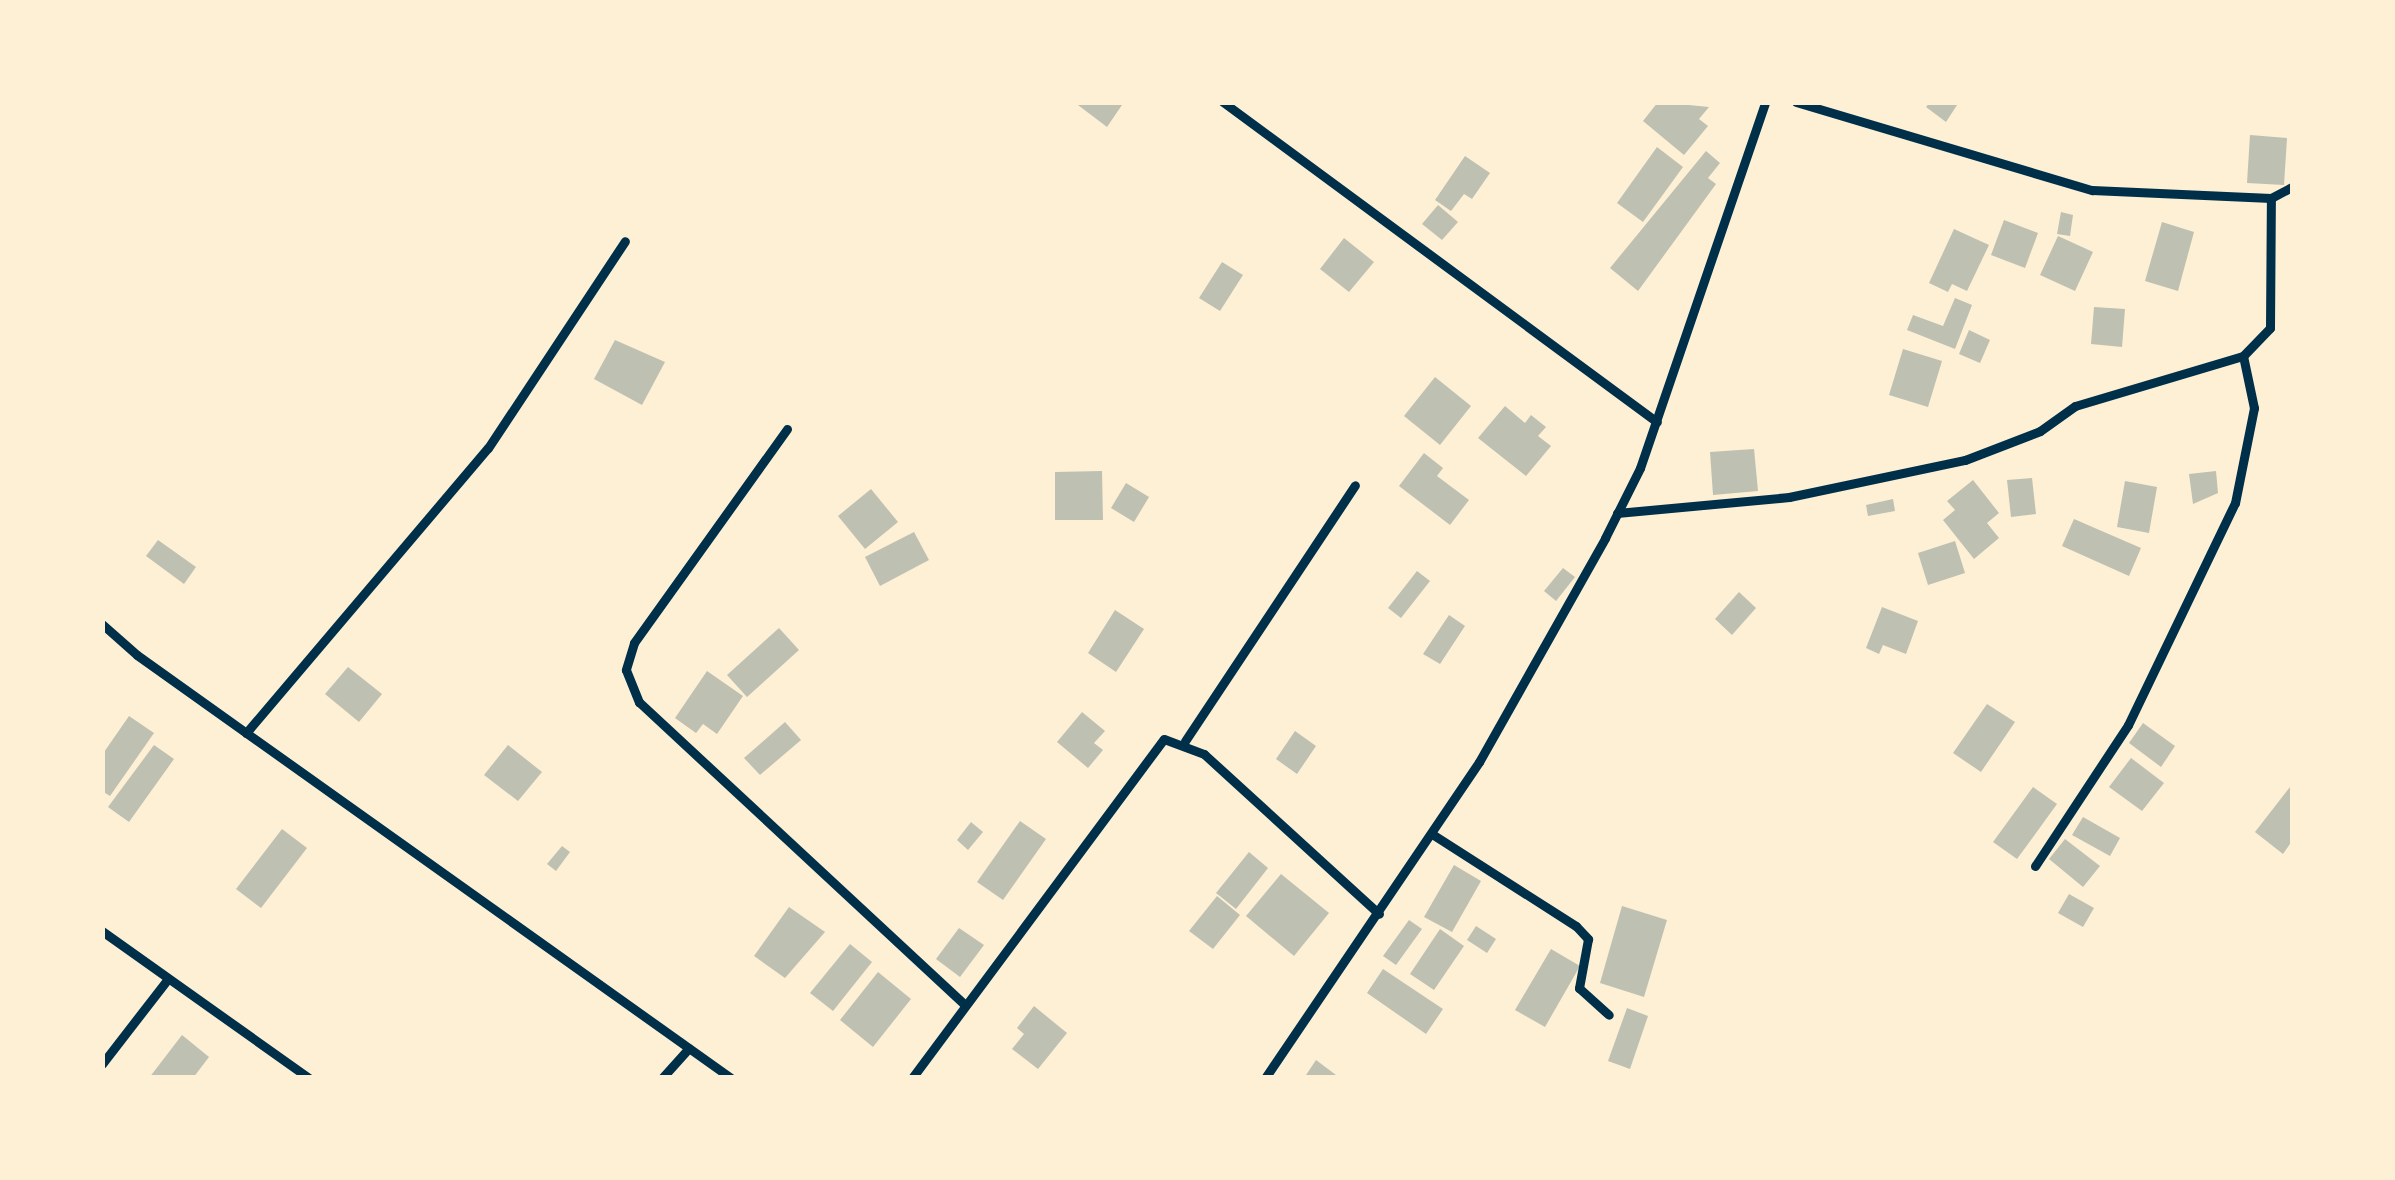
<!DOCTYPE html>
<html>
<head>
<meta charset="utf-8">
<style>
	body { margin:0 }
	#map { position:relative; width:2395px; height:1180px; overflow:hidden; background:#fdf0d5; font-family:"Varela Round",sans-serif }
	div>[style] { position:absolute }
	.building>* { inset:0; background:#bec0b2 }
	.minor>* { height:9px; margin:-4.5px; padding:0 4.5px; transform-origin:4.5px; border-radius:4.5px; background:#003049 }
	span { translate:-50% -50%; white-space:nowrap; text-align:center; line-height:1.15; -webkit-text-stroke:10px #fdf0d5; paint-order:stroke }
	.frame { position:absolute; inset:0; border:105px solid #fdf0d5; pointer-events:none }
</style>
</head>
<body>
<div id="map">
	<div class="building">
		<i style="clip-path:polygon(1074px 102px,1124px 102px,1107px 127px)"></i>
		<i style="clip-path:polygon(1658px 102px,1709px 107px,1699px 119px,1708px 126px,1684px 155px,1643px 121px)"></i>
		<i style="clip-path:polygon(1930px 102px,1959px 102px,1946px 122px,1926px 107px)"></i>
		<i style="clip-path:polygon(2250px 135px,2287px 138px,2284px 185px,2247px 183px)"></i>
		<i style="clip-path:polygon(1657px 147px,1683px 167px,1643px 222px,1617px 203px)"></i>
		<i style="clip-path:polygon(1706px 151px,1720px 163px,1708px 178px,1716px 184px,1638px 291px,1610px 268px)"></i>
		<i style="clip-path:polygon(1465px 156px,1490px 173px,1472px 199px,1464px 194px,1451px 211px,1435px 200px)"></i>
		<i style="clip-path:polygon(1438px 205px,1458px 222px,1442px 240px,1422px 224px)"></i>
		<i style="clip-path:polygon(2061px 212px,2073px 215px,2070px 236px,2057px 234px)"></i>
		<i style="clip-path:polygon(2004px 220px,2038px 233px,2025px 268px,1991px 255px)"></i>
		<i style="clip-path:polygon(2162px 222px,2194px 232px,2178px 291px,2145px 281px)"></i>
		<i style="clip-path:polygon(1954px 229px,1989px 245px,1967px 291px,1952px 284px,1948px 292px,1929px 283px)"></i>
		<i style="clip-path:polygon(2058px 236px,2093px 252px,2075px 291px,2040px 275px)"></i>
		<i style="clip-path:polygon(1344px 238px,1374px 262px,1349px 292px,1320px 269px)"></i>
		<i style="clip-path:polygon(1222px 262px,1243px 275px,1220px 311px,1199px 298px)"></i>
		<i style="clip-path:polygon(1955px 298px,1972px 305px,1955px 349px,1907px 330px,1913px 315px,1943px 326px)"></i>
		<i style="clip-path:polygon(2094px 307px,2125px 309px,2122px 347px,2091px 344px)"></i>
		<i style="clip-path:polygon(1969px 330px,1990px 340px,1980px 363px,1959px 354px)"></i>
		<i style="clip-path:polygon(615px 340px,665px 362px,642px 405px,594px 379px)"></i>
		<i style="clip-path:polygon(1903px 349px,1942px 361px,1928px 407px,1889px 395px)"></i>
		<i style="clip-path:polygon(1435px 377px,1471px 406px,1440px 445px,1404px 416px)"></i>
		<i style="clip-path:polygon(1505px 406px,1525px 423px,1531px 415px,1546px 427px,1538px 436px,1551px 446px,1526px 476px,1478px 438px)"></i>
		<i style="clip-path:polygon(1754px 449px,1758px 491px,1713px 495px,1710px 452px)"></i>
		<i style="clip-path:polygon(1424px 453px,1443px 468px,1437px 476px,1469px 500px,1450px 525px,1399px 486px)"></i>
		<i style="clip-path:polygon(1102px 471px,1103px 520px,1055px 520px,1055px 472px)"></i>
		<i style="clip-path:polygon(2216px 471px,2218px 493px,2193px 504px,2189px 474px)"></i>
		<i style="clip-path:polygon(2032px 478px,2036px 514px,2011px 517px,2007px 480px)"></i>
		<i style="clip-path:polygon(1973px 480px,1999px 513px,1987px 523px,1999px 538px,1974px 559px,1943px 520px,1955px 510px,1947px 501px)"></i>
		<i style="clip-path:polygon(2125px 481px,2157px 487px,2149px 533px,2117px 527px)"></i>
		<i style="clip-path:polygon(1126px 483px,1149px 497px,1134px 522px,1111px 508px)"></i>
		<i style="clip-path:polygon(871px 489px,898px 522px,865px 549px,838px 516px)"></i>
		<i style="clip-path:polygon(1893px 499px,1895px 511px,1868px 516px,1866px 505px)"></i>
		<i style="clip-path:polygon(2074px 519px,2141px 548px,2129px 576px,2062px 546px)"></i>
		<i style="clip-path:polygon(914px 532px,929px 560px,880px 586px,865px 557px)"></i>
		<i style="clip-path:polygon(158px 540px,196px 567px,184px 584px,146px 556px)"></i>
		<i style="clip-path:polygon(1955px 541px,1965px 573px,1928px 585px,1918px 553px)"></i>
		<i style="clip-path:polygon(1563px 568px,1575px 577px,1556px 601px,1544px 591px)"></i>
		<i style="clip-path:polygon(1417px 571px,1430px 581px,1401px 618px,1388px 608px)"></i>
		<i style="clip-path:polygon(1739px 592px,1756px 608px,1732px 635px,1715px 619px)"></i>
		<i style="clip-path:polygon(1882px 607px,1918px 621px,1906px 654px,1883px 645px,1879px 654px,1866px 648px)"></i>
		<i style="clip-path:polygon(1115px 610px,1144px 629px,1116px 672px,1088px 653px)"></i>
		<i style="clip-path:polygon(1449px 615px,1465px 626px,1440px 664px,1423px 654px)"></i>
		<i style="clip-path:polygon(779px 628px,799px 650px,747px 697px,727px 675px)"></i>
		<i style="clip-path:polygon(348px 667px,382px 694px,359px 722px,325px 694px)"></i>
		<i style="clip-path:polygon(707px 671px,743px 696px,717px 734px,703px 724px,696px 733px,675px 718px)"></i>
		<i style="clip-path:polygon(1987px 704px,2015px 722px,1981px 772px,1953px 753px)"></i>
		<i style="clip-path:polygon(1082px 712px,1105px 731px,1094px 743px,1103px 750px,1088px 768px,1057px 742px)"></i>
		<i style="clip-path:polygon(129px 716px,154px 733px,110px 796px,102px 791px,102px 755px)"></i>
		<i style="clip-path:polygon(785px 722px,801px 740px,760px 775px,744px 758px)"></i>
		<i style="clip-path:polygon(2143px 723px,2175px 746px,2161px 767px,2129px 743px)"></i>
		<i style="clip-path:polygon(1295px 731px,1316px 746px,1297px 774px,1276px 759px)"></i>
		<i style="clip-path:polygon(154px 745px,174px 759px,129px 822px,108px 807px)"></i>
		<i style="clip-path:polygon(508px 745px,542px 772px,518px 801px,484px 775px)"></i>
		<i style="clip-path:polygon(2131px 758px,2164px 783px,2142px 811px,2109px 787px)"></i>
		<i style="clip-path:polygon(2033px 787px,2057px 804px,2017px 859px,1993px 842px)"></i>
		<i style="clip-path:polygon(2290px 787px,2292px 841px,2283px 854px,2255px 832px)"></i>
		<i style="clip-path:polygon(2083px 817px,2120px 838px,2110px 856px,2072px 835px)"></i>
		<i style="clip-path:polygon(1020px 821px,1046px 839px,1003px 900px,977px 882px)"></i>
		<i style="clip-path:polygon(971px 822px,983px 832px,968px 850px,957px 840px)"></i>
		<i style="clip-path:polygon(282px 829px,307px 848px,261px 908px,236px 889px)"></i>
		<i style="clip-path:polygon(2065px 839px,2100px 866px,2083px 887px,2049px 859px)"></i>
		<i style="clip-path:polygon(562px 846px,570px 852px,556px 871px,547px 864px)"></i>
		<i style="clip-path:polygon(1249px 852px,1268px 868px,1236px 909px,1216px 893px)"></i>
		<i style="clip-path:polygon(1454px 865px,1481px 881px,1452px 932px,1424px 917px)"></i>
		<i style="clip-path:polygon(1281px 874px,1329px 913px,1294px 956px,1246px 916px)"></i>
		<i style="clip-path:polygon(2069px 894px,2094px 908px,2083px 927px,2058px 913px)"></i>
		<i style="clip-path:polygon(1217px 896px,1240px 915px,1213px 949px,1189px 931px)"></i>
		<i style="clip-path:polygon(1622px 906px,1667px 920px,1644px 997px,1600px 983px)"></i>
		<i style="clip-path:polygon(789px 907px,825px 932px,785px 978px,754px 956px)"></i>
		<i style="clip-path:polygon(1409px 920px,1422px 929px,1396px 965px,1383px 956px)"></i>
		<i style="clip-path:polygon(1476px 926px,1496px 939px,1487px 953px,1467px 940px)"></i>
		<i style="clip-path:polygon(959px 928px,984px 945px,960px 977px,936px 959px)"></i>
		<i style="clip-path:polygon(1440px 929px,1464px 946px,1434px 990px,1410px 974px)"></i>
		<i style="clip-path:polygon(850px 944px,872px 962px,833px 1011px,810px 993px)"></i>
		<i style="clip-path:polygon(1551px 949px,1580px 966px,1545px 1027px,1515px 1010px)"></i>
		<i style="clip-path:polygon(1383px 969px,1443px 1009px,1426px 1034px,1367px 993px)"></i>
		<i style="clip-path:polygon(878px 972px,911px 999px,873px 1047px,840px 1020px)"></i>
		<i style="clip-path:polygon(1034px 1006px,1067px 1033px,1038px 1069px,1012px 1049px,1024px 1034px,1017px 1028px)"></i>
		<i style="clip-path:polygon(1627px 1008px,1648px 1016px,1630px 1069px,1608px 1061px)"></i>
		<i style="clip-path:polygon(182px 1035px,209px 1057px,193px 1078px,149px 1078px)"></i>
		<i style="clip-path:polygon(1316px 1060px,1340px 1078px,1304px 1078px)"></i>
	</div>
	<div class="minor">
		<i style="left:1223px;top:102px;width:539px;rotate:36.4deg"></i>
		<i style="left:1796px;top:102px;width:309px;rotate:16.6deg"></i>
		<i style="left:2092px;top:190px;width:179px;rotate:2.6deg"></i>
		<i style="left:2271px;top:198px;width:24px;rotate:-28deg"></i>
		<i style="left:787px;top:429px;width:263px;rotate:125.6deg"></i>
		<i style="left:634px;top:643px;width:28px;rotate:107deg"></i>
		<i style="left:626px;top:670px;width:35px;rotate:68deg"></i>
		<i style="left:639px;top:702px;width:445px;rotate:42.9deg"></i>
		<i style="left:1617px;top:513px;width:173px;rotate:-5.3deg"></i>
		<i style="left:1789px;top:497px;width:180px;rotate:-11.9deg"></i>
		<i style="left:1965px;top:460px;width:80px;rotate:-21.1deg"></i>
		<i style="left:2040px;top:431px;width:43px;rotate:-35.5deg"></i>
		<i style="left:2075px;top:406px;width:175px;rotate:-16.6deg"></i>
		<i style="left:2243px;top:356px;width:39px;rotate:-46deg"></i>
		<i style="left:2270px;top:328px;width:130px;rotate:-89.6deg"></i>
		<i style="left:102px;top:624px;width:47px;rotate:41.5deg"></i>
		<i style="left:137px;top:655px;width:729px;rotate:35.46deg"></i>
		<i style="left:246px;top:733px;width:374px;rotate:-49.7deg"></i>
		<i style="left:488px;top:448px;width:248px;rotate:-56.5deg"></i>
		<i style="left:1185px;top:741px;width:307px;rotate:-56.4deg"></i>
		<i style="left:1432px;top:834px;width:171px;rotate:32.6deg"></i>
		<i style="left:1576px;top:926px;width:18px;rotate:47deg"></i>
		<i style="left:1588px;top:939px;width:50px;rotate:100.4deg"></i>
		<i style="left:1579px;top:988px;width:40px;rotate:42deg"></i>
		<i style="left:2035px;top:866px;width:169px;rotate:-56.6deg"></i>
		<i style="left:2128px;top:725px;width:246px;rotate:-64.3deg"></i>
		<i style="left:2235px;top:503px;width:97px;rotate:-78.7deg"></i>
		<i style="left:2254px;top:408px;width:53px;rotate:-101.9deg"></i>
		<i style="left:102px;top:931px;width:254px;rotate:35.4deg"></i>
		<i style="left:102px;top:1064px;width:106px;rotate:-52.3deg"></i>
		<i style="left:662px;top:1078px;width:40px;rotate:-48deg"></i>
		<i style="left:912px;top:1078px;width:422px;rotate:-53.4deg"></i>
		<i style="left:1164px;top:739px;width:43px;rotate:20.6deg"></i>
		<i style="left:1204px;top:754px;width:237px;rotate:42.4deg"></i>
		<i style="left:1265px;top:1078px;width:382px;rotate:-55.9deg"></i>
		<i style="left:1479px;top:762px;width:257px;rotate:-60.6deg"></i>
		<i style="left:1605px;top:538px;width:78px;rotate:-63.4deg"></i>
		<i style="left:1640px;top:468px;width:387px;rotate:-71.1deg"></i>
	</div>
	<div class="frame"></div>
</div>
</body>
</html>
